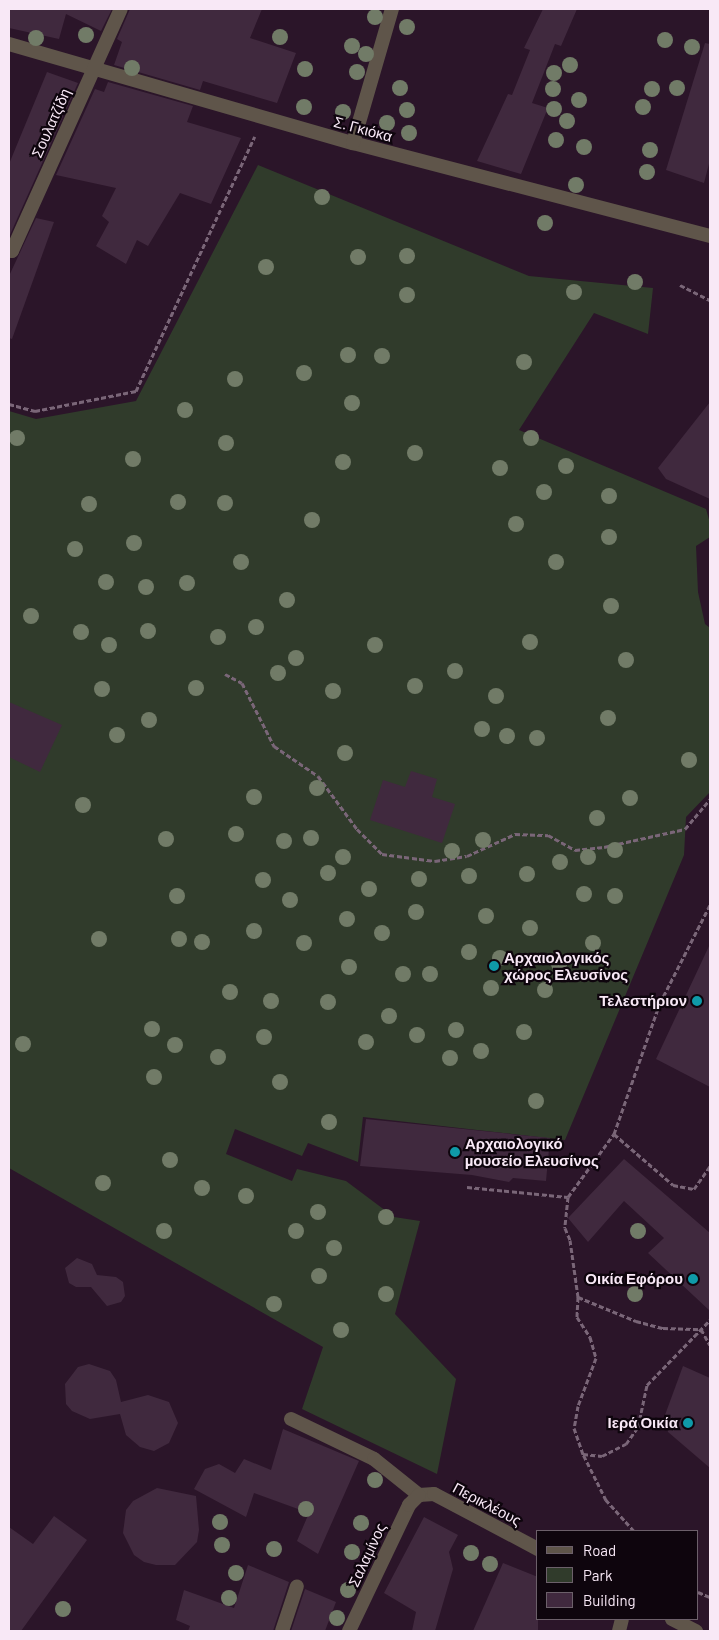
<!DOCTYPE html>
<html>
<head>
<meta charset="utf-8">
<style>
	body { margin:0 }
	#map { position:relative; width:719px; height:1640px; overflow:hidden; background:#2b1529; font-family:Barlow,sans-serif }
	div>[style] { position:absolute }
	.green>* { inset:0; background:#303b2b }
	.building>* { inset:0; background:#40293e }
	.path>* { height:3px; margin-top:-1.5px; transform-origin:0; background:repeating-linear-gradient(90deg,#7a6678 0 5px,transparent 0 7.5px) }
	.minor>* { height:14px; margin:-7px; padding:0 7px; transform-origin:7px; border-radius:7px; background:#5f554a }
	.trees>* { width:16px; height:16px; margin:-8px; border-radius:50%; background:#717b67 }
	.dots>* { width:14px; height:14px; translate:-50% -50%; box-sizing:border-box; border:2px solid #0e050d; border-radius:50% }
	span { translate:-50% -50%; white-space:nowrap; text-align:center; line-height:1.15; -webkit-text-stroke:4.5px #0e050d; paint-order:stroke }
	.street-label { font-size:15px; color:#f8e8f6 }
	.poi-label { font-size:15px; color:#f8e8f6; font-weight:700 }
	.left { translate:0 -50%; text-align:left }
	.right { translate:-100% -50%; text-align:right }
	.frame { position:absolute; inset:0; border:10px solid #f8e8f6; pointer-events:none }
	.legend { position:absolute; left:536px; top:1530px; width:162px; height:90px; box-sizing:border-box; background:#0e050d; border:1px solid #6c606a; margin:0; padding:6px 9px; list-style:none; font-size:15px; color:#f8e8f6 }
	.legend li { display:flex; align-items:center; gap:10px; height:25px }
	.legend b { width:25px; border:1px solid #6c606a }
</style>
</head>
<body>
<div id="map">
	<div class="green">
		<i style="clip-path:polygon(258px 165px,529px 276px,653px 288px,648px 334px,594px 313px,519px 430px,706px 509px,710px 523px,710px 537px,696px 546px,698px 592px,705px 624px,710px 628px,710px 792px,686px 817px,684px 855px,565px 1140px,363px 1117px,358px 1162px,308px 1143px,302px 1156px,235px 1129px,226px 1154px,292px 1181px,297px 1169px,346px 1181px,394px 1217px,420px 1221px,395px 1314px,456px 1379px,437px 1474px,302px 1409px,323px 1347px,9px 1168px,9px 411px,36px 419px,136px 401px)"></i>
	</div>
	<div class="building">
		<i style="clip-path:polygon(9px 9px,112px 9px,101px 31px,66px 14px,59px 39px,9px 28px)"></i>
		<i style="clip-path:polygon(130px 9px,262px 9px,250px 38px,296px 53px,277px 103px,203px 81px,200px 90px,114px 65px,122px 42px,117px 39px)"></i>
		<i style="clip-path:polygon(543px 9px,577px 9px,561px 46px,555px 44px,532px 103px,548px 108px,521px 174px,477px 161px,508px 94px,512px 95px,530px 50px,524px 48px)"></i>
		<i style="clip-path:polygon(705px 43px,710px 44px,710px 160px,704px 183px,666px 170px)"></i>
		<i style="clip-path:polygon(47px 72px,78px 83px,9px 237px,9px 164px)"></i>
		<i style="clip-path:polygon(108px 82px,193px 106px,187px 122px,241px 138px,211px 204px,180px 193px,148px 246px,137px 240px,126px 264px,96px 246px,109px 222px,102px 216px,116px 188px,56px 175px,95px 89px,104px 92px)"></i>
		<i style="clip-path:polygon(36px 218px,54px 222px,12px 339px,9px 338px,9px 276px)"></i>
		<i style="clip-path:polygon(710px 402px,710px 499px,666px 479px,658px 468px)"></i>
		<i style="clip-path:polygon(9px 702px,62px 725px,40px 772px,9px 757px)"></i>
		<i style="clip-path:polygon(411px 771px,437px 779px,432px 797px,455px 804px,442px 843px,370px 820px,383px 780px,405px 787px)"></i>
		<i style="clip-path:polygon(710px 944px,710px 1087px,656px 1059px)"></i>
		<i style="clip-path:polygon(366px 1119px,550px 1138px,546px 1181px,513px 1178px,509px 1182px,472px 1175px,360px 1166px)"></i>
		<i style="clip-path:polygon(624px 1159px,710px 1233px,710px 1311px,648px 1253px,664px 1238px,624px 1201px,588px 1242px,568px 1218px)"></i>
		<i style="clip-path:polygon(77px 1258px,92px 1264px,97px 1275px,116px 1277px,123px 1282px,125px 1296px,121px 1302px,107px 1306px,91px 1287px,76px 1287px,69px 1283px,65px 1268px)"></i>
		<i style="clip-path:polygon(89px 1364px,110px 1371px,116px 1380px,121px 1402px,148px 1395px,169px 1402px,178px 1423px,169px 1443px,154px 1451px,140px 1447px,126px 1435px,120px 1414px,90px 1419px,72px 1411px,66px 1404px,65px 1384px,78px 1367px)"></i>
		<i style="clip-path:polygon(683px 1366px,710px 1378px,710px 1468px,668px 1432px,665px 1415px)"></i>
		<i style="clip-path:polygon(283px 1429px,359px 1461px,318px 1554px,297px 1541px,309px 1513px,254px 1493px,246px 1517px,194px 1489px,205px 1469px,219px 1464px,235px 1473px,244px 1459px,271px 1470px)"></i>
		<i style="clip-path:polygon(157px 1488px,196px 1496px,199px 1530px,197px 1542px,175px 1565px,156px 1565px,144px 1562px,134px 1555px,123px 1533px,126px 1510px,133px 1501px)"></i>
		<i style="clip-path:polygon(54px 1516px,87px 1540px,21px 1631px,9px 1631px,9px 1527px,33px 1544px)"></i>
		<i style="clip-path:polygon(424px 1517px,458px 1535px,449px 1552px,453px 1569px,435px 1631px,412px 1631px,416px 1612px,384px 1593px)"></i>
		<i style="clip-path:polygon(503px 1563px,538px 1577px,538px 1631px,473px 1631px)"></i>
		<i style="clip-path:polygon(248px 1565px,289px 1582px,273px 1631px,188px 1631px,190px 1626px,176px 1620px,184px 1590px,234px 1608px)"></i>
		<i style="clip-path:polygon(305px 1589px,336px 1602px,325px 1631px,291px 1631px)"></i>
	</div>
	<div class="path">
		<i style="left:680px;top:285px;width:34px;rotate:27deg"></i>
		<i style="left:9px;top:404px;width:27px;rotate:15deg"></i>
		<i style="left:35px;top:411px;width:103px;rotate:-11.2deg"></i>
		<i style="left:136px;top:391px;width:281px;rotate:-65deg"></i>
		<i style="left:225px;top:674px;width:19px;rotate:28deg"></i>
		<i style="left:242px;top:683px;width:71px;rotate:63.1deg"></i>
		<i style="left:274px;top:746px;width:53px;rotate:34.3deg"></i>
		<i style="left:318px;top:776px;width:66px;rotate:53.7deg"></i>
		<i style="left:357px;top:829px;width:35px;rotate:45deg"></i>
		<i style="left:382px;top:854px;width:53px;rotate:7.5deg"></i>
		<i style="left:435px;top:861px;width:32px;rotate:-9deg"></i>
		<i style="left:467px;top:856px;width:53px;rotate:-24.6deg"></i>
		<i style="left:515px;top:834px;width:33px;rotate:2deg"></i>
		<i style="left:548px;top:835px;width:31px;rotate:29deg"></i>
		<i style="left:575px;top:850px;width:29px;rotate:-6deg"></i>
		<i style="left:604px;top:847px;width:83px;rotate:-12.5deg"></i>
		<i style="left:685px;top:829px;width:39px;rotate:-50deg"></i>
		<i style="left:614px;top:1134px;width:139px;rotate:-70.7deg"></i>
		<i style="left:660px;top:1003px;width:110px;rotate:-63deg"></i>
		<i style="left:467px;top:1187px;width:101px;rotate:5.7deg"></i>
		<i style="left:568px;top:1197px;width:78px;rotate:-53.9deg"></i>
		<i style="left:614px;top:1134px;width:78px;rotate:40.8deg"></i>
		<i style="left:673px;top:1185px;width:21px;rotate:11deg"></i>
		<i style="left:694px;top:1189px;width:28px;rotate:-55deg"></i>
		<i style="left:568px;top:1197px;width:31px;rotate:96deg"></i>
		<i style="left:565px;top:1228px;width:13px;rotate:67deg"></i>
		<i style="left:570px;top:1240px;width:58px;rotate:82deg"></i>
		<i style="left:578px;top:1297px;width:20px;rotate:93deg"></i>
		<i style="left:577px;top:1317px;width:24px;rotate:57deg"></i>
		<i style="left:590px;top:1337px;width:22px;rotate:74deg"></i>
		<i style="left:596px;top:1358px;width:51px;rotate:110.6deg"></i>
		<i style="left:578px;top:1406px;width:22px;rotate:100deg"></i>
		<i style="left:574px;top:1428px;width:28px;rotate:71deg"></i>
		<i style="left:578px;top:1297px;width:63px;rotate:22.5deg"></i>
		<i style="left:636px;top:1321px;width:28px;rotate:15deg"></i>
		<i style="left:663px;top:1328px;width:38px;rotate:2deg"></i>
		<i style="left:701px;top:1329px;width:18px;rotate:61deg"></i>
		<i style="left:634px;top:1531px;width:42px;rotate:-132.1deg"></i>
		<i style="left:606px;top:1500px;width:51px;rotate:-116.6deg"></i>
		<i style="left:583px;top:1454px;width:19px;rotate:6deg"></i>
		<i style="left:602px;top:1456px;width:27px;rotate:-27deg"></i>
		<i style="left:626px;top:1444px;width:21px;rotate:-55deg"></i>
		<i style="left:638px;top:1427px;width:43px;rotate:-77.9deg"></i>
		<i style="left:647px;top:1385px;width:91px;rotate:-45.9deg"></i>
		<i style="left:698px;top:1592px;width:13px;rotate:23deg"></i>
	</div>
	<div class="minor">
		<i style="left:9px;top:44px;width:358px;rotate:16.1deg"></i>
		<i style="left:353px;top:143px;width:369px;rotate:14.6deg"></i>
		<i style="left:353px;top:143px;width:140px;rotate:-73.8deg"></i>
		<i style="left:9px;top:250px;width:3px;rotate:18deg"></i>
		<i style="left:12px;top:251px;width:265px;rotate:-65.8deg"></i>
		<i style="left:291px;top:1419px;width:92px;rotate:25.7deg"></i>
		<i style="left:374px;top:1459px;width:58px;rotate:38.7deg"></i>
		<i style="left:419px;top:1495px;width:15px;rotate:-4deg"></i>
		<i style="left:434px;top:1494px;width:118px;rotate:27.9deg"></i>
		<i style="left:672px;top:1619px;width:27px;rotate:27deg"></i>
		<i style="left:282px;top:1631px;width:47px;rotate:-71.6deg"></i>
		<i style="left:349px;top:1631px;width:140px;rotate:-64.5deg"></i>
		<i style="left:409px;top:1505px;width:14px;rotate:-45deg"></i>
		<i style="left:619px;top:1631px;width:12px;rotate:-76deg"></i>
	</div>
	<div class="trees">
		<i style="left:375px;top:17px"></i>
		<i style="left:407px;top:27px"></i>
		<i style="left:86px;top:35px"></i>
		<i style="left:280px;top:37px"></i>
		<i style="left:36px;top:38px"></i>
		<i style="left:665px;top:40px"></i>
		<i style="left:352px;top:46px"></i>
		<i style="left:692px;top:47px"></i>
		<i style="left:366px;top:54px"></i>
		<i style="left:570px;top:65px"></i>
		<i style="left:132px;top:68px"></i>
		<i style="left:305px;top:69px"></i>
		<i style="left:357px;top:72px"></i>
		<i style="left:554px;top:73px"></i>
		<i style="left:400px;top:88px"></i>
		<i style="left:677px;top:88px"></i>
		<i style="left:553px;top:89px"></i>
		<i style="left:652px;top:89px"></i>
		<i style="left:579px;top:100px"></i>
		<i style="left:304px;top:107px"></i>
		<i style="left:643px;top:107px"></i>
		<i style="left:554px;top:109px"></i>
		<i style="left:407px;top:110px"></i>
		<i style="left:343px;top:112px"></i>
		<i style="left:567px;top:121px"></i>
		<i style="left:387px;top:123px"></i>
		<i style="left:409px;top:133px"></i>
		<i style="left:556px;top:140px"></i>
		<i style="left:584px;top:147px"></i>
		<i style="left:650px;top:150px"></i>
		<i style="left:647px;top:172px"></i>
		<i style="left:576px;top:185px"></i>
		<i style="left:322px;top:197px"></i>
		<i style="left:545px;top:223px"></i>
		<i style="left:407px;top:256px"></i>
		<i style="left:358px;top:257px"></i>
		<i style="left:266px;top:267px"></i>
		<i style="left:635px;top:282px"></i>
		<i style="left:574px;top:292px"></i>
		<i style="left:407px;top:295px"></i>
		<i style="left:348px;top:355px"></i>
		<i style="left:382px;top:356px"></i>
		<i style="left:524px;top:362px"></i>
		<i style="left:304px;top:373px"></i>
		<i style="left:235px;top:379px"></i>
		<i style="left:352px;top:403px"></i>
		<i style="left:185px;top:410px"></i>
		<i style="left:17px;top:438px"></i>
		<i style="left:531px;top:438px"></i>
		<i style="left:226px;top:443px"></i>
		<i style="left:415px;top:453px"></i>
		<i style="left:133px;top:459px"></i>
		<i style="left:343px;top:462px"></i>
		<i style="left:566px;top:466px"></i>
		<i style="left:500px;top:468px"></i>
		<i style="left:544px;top:492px"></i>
		<i style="left:609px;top:496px"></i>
		<i style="left:178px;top:502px"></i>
		<i style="left:225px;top:503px"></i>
		<i style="left:89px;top:504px"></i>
		<i style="left:312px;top:520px"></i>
		<i style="left:516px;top:524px"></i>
		<i style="left:609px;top:537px"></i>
		<i style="left:134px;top:543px"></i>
		<i style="left:75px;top:549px"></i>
		<i style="left:241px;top:562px"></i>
		<i style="left:556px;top:562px"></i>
		<i style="left:106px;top:582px"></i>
		<i style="left:187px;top:583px"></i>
		<i style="left:146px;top:587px"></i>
		<i style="left:287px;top:600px"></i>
		<i style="left:611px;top:606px"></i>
		<i style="left:31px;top:616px"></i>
		<i style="left:256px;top:627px"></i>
		<i style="left:148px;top:631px"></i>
		<i style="left:81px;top:632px"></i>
		<i style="left:218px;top:637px"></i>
		<i style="left:530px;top:642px"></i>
		<i style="left:109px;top:645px"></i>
		<i style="left:375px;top:645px"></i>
		<i style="left:296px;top:658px"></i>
		<i style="left:626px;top:660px"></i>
		<i style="left:455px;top:671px"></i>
		<i style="left:278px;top:673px"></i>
		<i style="left:415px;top:686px"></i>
		<i style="left:196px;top:688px"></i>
		<i style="left:102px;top:689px"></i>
		<i style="left:333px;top:691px"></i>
		<i style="left:496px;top:696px"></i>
		<i style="left:608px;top:718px"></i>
		<i style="left:149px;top:720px"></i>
		<i style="left:482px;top:729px"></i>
		<i style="left:117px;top:735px"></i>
		<i style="left:507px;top:736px"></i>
		<i style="left:537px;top:738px"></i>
		<i style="left:345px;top:753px"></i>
		<i style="left:689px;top:760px"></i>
		<i style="left:317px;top:788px"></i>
		<i style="left:254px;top:797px"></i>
		<i style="left:630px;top:798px"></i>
		<i style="left:83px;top:805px"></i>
		<i style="left:597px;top:818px"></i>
		<i style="left:236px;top:834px"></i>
		<i style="left:311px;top:838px"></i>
		<i style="left:166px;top:839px"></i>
		<i style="left:483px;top:840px"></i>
		<i style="left:284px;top:841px"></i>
		<i style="left:615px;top:850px"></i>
		<i style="left:452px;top:851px"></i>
		<i style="left:343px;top:857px"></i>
		<i style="left:588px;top:857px"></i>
		<i style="left:560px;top:862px"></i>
		<i style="left:328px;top:873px"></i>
		<i style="left:527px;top:874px"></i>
		<i style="left:469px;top:876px"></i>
		<i style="left:419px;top:879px"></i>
		<i style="left:263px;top:880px"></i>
		<i style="left:369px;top:889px"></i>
		<i style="left:584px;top:894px"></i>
		<i style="left:177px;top:896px"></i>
		<i style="left:615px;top:896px"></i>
		<i style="left:290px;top:900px"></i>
		<i style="left:416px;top:912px"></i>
		<i style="left:486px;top:916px"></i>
		<i style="left:347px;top:919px"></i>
		<i style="left:530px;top:928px"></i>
		<i style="left:254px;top:931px"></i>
		<i style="left:382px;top:933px"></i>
		<i style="left:99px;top:939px"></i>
		<i style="left:179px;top:939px"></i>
		<i style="left:202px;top:942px"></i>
		<i style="left:304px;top:943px"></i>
		<i style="left:593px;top:943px"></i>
		<i style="left:469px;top:952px"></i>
		<i style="left:500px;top:958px"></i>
		<i style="left:559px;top:964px"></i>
		<i style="left:349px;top:967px"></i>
		<i style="left:403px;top:974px"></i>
		<i style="left:430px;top:974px"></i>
		<i style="left:491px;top:988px"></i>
		<i style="left:545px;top:990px"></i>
		<i style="left:230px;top:992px"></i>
		<i style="left:271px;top:1001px"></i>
		<i style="left:328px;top:1002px"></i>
		<i style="left:389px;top:1016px"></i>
		<i style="left:152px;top:1029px"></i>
		<i style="left:456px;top:1030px"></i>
		<i style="left:524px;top:1032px"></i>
		<i style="left:417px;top:1035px"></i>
		<i style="left:264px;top:1037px"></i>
		<i style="left:366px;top:1042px"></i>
		<i style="left:23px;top:1044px"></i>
		<i style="left:175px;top:1045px"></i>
		<i style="left:481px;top:1051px"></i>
		<i style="left:218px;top:1057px"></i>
		<i style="left:450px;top:1058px"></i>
		<i style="left:154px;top:1077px"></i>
		<i style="left:280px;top:1082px"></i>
		<i style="left:536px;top:1101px"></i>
		<i style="left:329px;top:1122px"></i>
		<i style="left:170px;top:1160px"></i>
		<i style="left:103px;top:1183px"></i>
		<i style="left:202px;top:1188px"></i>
		<i style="left:246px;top:1196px"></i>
		<i style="left:318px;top:1212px"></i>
		<i style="left:386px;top:1217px"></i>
		<i style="left:164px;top:1231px"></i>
		<i style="left:296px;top:1231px"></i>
		<i style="left:638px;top:1231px"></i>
		<i style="left:334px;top:1248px"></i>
		<i style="left:319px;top:1276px"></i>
		<i style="left:386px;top:1294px"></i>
		<i style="left:635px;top:1294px"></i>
		<i style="left:274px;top:1304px"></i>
		<i style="left:341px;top:1330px"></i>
		<i style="left:375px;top:1480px"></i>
		<i style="left:306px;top:1509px"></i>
		<i style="left:220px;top:1522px"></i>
		<i style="left:361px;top:1523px"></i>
		<i style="left:222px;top:1545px"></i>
		<i style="left:274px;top:1549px"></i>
		<i style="left:352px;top:1552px"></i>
		<i style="left:471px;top:1553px"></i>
		<i style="left:490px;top:1564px"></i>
		<i style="left:236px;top:1573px"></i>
		<i style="left:348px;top:1590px"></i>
		<i style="left:229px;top:1598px"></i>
		<i style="left:63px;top:1609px"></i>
		<i style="left:337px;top:1618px"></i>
	</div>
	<div class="dots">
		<i style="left:494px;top:966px;background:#0f9aa8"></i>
		<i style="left:697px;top:1001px;background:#0f9aa8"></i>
		<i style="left:455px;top:1152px;background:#0f9aa8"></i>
		<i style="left:693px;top:1279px;background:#0f9aa8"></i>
		<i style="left:688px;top:1423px;background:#0f9aa8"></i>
	</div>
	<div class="street-label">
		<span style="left:51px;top:123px;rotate:-66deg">Σουλατζίδη</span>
		<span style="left:363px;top:129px;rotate:15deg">Σ. Γκιόκα</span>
		<span style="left:487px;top:1504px;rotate:28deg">Περικλέους</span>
		<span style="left:367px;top:1555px;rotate:-65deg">Σαλαμίνος</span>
	</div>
	<div class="poi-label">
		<span class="left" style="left:504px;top:966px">Αρχαιολογικός<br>χώρος Ελευσίνος</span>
		<span class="right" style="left:687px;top:1001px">Τελεστήριον</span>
		<span class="left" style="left:465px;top:1152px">Αρχαιολογικό<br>μουσείο Ελευσίνος</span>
		<span class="right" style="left:683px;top:1279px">Οικία Εφόρου</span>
		<span class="right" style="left:678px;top:1423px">Ιερά Οικία</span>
	</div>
	<div class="frame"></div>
	<ul class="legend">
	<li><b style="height:6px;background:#5f554a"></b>Road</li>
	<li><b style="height:14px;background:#303b2b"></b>Park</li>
	<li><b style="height:14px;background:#40293e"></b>Building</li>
	</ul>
</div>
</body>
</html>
